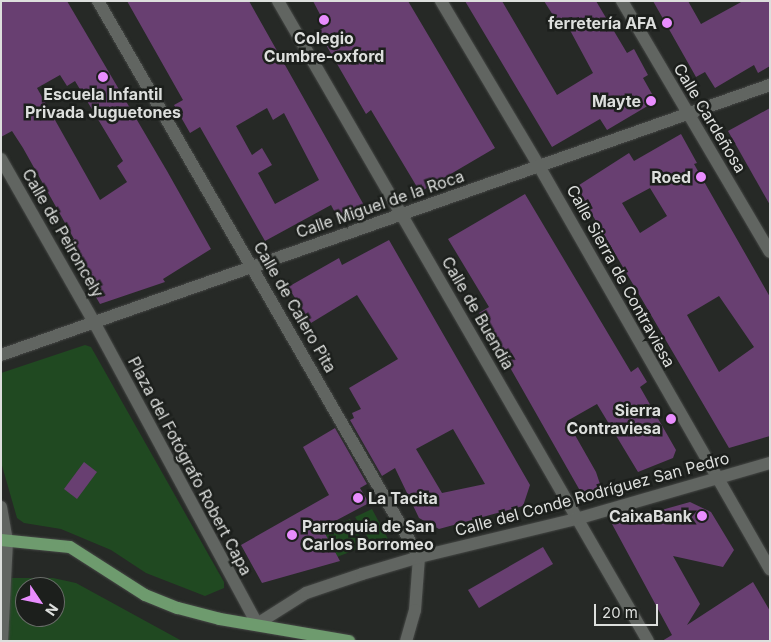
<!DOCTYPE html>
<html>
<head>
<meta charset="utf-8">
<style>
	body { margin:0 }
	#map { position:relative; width:771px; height:642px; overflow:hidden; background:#262926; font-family:Inter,sans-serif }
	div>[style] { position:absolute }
	.green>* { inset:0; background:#204921 }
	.building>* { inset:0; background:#683f71 }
	.roads { filter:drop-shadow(0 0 1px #454745) drop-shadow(0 0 1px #454745) }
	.minor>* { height:12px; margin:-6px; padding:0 6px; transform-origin:6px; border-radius:6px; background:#616561 }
	.major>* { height:12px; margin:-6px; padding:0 6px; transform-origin:6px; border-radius:6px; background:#6e9b6e }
	.dots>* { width:14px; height:14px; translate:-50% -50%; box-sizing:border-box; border:2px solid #1c1f1c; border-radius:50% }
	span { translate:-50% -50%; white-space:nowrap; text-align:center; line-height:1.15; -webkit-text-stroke:5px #1c1f1c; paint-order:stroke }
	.poi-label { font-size:16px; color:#dddfdd; font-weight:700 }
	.right { translate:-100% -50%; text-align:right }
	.left { translate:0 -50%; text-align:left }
	.street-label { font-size:16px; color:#dddfdd }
	.frame { position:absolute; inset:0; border:2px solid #dddfdd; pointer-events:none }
	.north { position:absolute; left:15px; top:577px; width:50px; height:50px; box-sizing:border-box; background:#1c1f1c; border:1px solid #696c69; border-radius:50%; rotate:124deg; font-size:14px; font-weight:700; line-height:20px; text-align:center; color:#dddfdd }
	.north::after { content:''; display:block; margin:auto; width:18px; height:22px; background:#e98dfe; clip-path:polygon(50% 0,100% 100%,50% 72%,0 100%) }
	.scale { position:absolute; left:594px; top:604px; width:64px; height:22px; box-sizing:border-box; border:2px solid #dddfdd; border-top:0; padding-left:6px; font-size:15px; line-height:18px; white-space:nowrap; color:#dddfdd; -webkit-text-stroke:4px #1c1f1c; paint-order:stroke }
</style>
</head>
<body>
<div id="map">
	<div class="green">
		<i style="clip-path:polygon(85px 345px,91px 347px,224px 582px,224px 588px,205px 596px,146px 573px,111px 550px,61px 529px,24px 523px,17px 518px,1px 462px,1px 373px)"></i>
		<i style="clip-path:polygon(372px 509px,388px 539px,372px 544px,355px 517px)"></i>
		<i style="clip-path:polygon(350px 519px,365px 546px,337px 557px,323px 531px)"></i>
		<i style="clip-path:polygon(evenodd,1px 578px,53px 578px,76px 583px,182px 641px,1px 641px,1px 578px,25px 587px,55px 587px,55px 617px,25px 617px,25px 587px)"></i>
	</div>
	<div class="building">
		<i style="clip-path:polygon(evenodd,1px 1px,67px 1px,167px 171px,211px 249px,163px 279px,165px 282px,100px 304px,65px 244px,74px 239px,23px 148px,12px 131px,1px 137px,1px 1px,60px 75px,67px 86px,75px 81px,123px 161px,117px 166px,127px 182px,100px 200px,37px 88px,60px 75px)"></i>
		<i style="clip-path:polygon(evenodd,127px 1px,249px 1px,365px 207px,340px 222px,331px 205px,265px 241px,200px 127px,190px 133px,174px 105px,183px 100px,127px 1px,267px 108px,273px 120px,284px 113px,319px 180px,275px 204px,258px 173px,272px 165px,262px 148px,252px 155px,236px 126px,267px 108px)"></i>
		<i style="clip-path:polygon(313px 1px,408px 1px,495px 148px,420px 192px,371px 110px,366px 114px,318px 31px,326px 26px)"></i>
		<i style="clip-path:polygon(465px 1px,502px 1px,557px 95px,593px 73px,564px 19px,558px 23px,544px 1px,596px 1px,627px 53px,634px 49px,648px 75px,643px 78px,656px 101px,607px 130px,600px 119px,552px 147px)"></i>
		<i style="clip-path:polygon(653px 1px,688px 1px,701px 24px,743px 1px,770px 1px,770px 66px,758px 73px,754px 65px,715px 88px,705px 72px,696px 77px)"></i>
		<i style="clip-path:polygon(770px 108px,770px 205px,728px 131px)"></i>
		<i style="clip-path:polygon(evenodd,681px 134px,697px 163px,694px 164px,770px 297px,770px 436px,729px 448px,576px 187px,629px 153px,634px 161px,681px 134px,650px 188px,667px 216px,640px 233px,622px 203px,650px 188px,681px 134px,719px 296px,754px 347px,719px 372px,687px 315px,719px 296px)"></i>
		<i style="clip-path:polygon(525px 194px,631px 372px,638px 367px,647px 382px,640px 387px,676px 450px,673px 458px,638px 472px,597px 404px,567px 421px,596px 472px,602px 490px,583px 496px,479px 313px,489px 307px,448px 239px)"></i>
		<i style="clip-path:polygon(evenodd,389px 240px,530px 485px,523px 506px,439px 529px,419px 518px,395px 468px,382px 476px,350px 420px,354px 418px,352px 413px,361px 409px,349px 388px,398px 359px,357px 295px,311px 323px,288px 287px,339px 258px,342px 265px,389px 240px,453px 429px,485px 484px,442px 493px,416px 449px,453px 429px)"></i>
		<i style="clip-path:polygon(335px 428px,367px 484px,360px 488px,369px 503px,322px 528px,340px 561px,262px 583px,241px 545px,329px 495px,303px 447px)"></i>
		<i style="clip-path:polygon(84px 462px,97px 472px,77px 499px,64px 489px)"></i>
		<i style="clip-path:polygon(690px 502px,711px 512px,734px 550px,723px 567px,673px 556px,700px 604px,687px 625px,753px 582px,770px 611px,770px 641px,662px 641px,672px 635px,612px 524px)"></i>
		<i style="clip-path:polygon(543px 547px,553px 564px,479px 608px,468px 590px)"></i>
	</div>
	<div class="roads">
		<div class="minor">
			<i style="left:98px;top:1px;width:642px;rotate:60deg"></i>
			<i style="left:419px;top:557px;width:53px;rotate:94.3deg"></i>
			<i style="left:415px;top:610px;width:32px;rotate:106deg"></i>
			<i style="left:278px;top:1px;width:739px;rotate:59.97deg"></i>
			<i style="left:441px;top:1px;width:192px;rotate:59.3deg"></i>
			<i style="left:539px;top:166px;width:465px;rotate:60.2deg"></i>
			<i style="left:622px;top:1px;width:291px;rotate:59.5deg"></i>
			<i style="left:1px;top:159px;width:190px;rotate:60.3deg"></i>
			<i style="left:95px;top:324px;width:341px;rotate:61.6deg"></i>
			<i style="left:257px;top:624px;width:58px;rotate:-32.3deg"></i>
			<i style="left:306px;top:593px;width:59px;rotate:-18.7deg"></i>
			<i style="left:362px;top:574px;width:59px;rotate:-16.6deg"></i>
			<i style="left:419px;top:557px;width:162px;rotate:-13.6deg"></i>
			<i style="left:576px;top:519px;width:202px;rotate:-16.1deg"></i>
			<i style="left:1px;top:355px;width:815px;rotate:-19.35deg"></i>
			<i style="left:1px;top:507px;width:34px;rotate:80deg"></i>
			<i style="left:7px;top:540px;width:101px;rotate:92.8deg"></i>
		</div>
		<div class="major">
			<i style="left:1px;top:540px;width:69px;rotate:5.8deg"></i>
			<i style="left:70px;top:547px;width:89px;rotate:32.6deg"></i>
			<i style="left:145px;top:595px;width:35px;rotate:22deg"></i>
			<i style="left:178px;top:608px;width:43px;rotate:14.7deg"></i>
			<i style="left:220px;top:619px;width:131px;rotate:9.7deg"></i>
		</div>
	</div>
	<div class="dots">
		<i style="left:324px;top:20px;background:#e98dfe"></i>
		<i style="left:667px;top:23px;background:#e98dfe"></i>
		<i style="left:103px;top:77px;background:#e98dfe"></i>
		<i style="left:651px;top:101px;background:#e98dfe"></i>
		<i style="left:701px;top:177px;background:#e98dfe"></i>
		<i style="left:671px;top:419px;background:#e98dfe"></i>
		<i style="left:358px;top:498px;background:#e98dfe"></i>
		<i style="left:702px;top:516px;background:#e98dfe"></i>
		<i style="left:292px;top:535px;background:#e98dfe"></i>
	</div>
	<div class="poi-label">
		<span class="right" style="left:657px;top:23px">ferretería AFA</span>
		<span style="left:324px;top:47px">Colegio<br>Cumbre-oxford</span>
		<span style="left:103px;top:103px">Escuela Infantil<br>Privada Juguetones</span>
		<span class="right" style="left:641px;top:101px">Mayte</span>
		<span class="right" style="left:691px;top:177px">Roed</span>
		<span class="right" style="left:661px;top:419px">Sierra<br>Contraviesa</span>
		<span class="left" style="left:368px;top:498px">La Tacita</span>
		<span class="right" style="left:692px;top:516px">CaixaBank</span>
		<span class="left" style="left:302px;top:535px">Parroquia de San<br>Carlos Borromeo</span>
	</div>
	<div class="street-label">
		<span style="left:710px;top:118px;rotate:59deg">Calle Cardeñosa</span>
		<span style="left:380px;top:204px;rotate:-19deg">Calle Miguel de la Roca</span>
		<span style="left:63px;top:233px;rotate:60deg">Calle de Peironcely</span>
		<span style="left:621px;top:276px;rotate:61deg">Calle Sierra de Contraviesa</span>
		<span style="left:295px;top:307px;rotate:60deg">Calle de Calero Pita</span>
		<span style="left:478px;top:313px;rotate:60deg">Calle de Buendía</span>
		<span style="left:190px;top:466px;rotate:62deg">Plaza del Fotógrafo Robert Capa</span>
		<span style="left:592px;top:494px;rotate:-15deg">Calle del Conde Rodríguez San Pedro</span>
	</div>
	<div class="frame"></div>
	<div class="north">N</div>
	<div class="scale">20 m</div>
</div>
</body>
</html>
